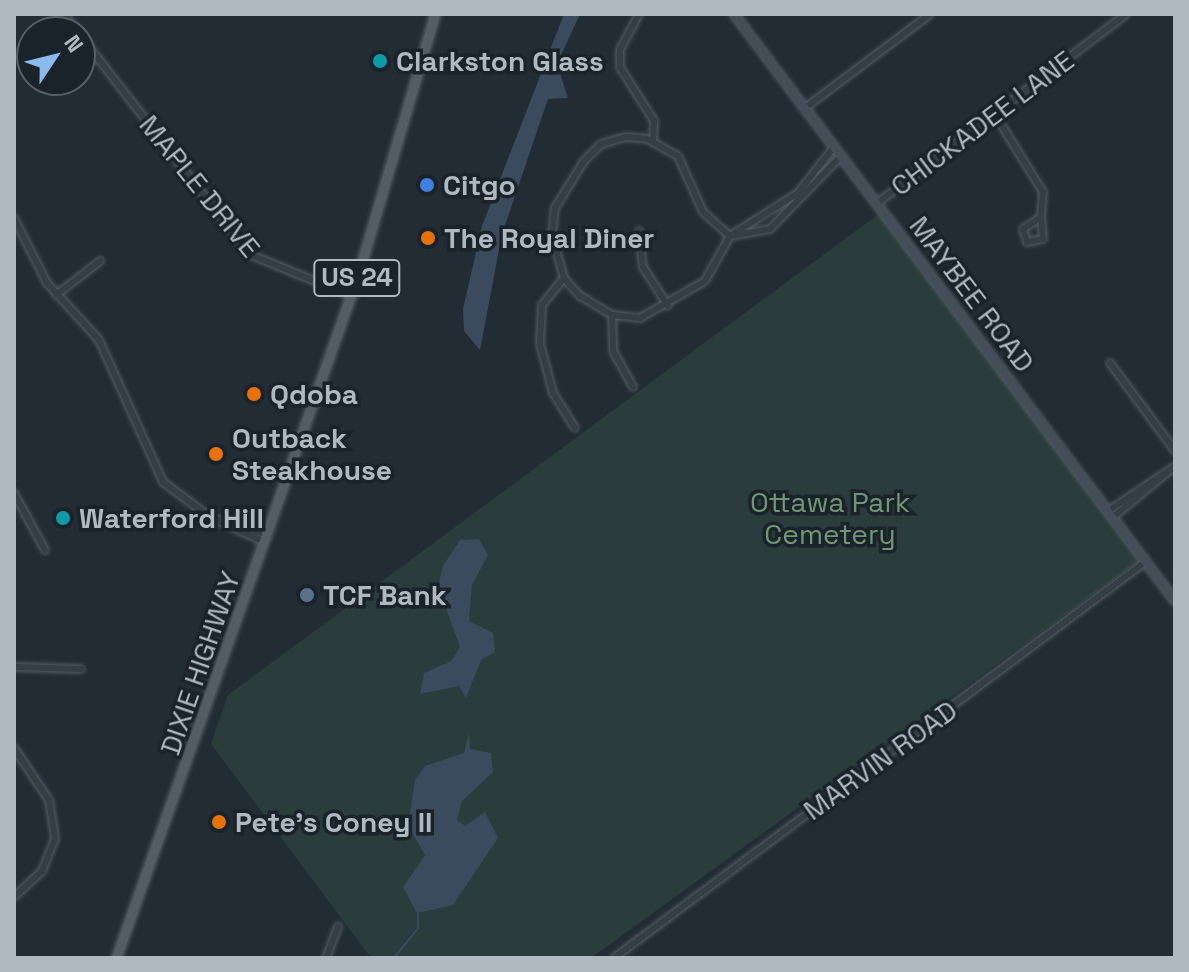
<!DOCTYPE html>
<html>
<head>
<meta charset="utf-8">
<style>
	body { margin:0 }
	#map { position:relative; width:1189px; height:972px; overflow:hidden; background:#222c35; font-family:"Space Grotesk",sans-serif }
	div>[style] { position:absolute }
	.green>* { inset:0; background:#2a3c3b }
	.water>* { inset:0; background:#394b5d }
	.stream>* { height:2px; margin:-1px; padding:0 1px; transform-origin:1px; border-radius:1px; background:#394b5d }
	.roads { filter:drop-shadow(0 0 2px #535c63) drop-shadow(0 0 2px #535c63) }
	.minor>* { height:6px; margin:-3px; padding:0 3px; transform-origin:3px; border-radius:3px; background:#353e45 }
	.secondary>* { height:8px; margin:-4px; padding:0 4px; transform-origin:4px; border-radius:4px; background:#444d58 }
	.primary>* { height:9px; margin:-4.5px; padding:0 4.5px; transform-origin:4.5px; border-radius:4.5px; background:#535d65 }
	.dots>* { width:22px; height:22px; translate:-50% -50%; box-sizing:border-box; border:4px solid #1b232a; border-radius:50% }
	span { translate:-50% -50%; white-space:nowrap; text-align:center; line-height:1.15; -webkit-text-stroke:7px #1b232a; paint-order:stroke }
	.shield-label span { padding:2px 6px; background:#1b232a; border:2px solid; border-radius:6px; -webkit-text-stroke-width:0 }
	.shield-label { font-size:26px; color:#b0b9c2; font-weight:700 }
	.poi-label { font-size:28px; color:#b0b9c2; font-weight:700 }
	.left { translate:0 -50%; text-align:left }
	.street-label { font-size:28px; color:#b0b9c2 }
	.park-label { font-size:28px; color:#719676 }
	.frame { position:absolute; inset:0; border:16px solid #b0b9c2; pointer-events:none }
	.north { position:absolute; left:16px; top:16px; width:80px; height:80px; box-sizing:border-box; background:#1b232a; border:2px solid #575f67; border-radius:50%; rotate:55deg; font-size:22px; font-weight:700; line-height:32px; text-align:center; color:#b0b9c2 }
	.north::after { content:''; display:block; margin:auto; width:28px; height:36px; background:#8bbaec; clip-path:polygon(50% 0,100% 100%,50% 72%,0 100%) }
</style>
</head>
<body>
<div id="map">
	<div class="green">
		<i style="clip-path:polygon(880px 213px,1140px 560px,591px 958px,371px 958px,211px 744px,228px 695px)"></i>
	</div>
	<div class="water">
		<i style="clip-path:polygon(564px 14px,580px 14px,557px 64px,568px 98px,548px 99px,502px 234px,480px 350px,464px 331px,463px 309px,482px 226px)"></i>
		<i style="clip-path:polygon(479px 539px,488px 555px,472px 585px,469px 621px,493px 633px,495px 652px,481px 660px,466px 698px,459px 686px,420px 694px,424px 673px,451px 661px,460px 647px,438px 586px,443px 566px,460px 540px)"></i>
		<i style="clip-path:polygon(469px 733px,470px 749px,491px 753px,493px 772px,462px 801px,457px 820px,465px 826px,485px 812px,498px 838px,453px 905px,417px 913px,403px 887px,425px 855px,408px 826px,415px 780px,425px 766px,464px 753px)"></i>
	</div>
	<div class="stream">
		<i style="left:394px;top:958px;width:38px;rotate:-51deg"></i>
		<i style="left:418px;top:928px;width:14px;rotate:-90deg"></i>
	</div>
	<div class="roads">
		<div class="minor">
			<i style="left:64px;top:14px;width:23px;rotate:52deg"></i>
			<i style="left:639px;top:14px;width:40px;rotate:118deg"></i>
			<i style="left:620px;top:49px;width:18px;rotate:90deg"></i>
			<i style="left:620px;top:67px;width:64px;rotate:57.8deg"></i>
			<i style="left:654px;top:121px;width:20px;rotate:93deg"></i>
			<i style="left:80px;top:35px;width:277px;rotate:52.3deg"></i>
			<i style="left:249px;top:254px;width:110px;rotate:22.4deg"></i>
			<i style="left:805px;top:108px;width:156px;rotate:-36.9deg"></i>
			<i style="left:994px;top:113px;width:93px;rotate:58.2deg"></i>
			<i style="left:1043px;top:192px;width:25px;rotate:95deg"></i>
			<i style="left:1041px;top:217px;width:22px;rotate:146deg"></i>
			<i style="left:1023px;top:229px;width:14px;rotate:73deg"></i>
			<i style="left:1027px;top:242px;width:16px;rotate:-11deg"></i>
			<i style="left:1043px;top:239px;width:22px;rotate:-95deg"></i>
			<i style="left:626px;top:137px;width:21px;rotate:5deg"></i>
			<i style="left:647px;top:139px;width:35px;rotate:29deg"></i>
			<i style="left:678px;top:156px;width:61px;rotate:65.9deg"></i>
			<i style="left:703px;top:212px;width:36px;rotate:42deg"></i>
			<i style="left:730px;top:236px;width:51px;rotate:119.1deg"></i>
			<i style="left:705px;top:281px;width:75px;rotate:150.4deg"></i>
			<i style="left:640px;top:318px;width:28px;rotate:-174deg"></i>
			<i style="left:612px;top:315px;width:37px;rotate:-149deg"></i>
			<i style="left:580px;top:296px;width:24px;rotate:-132deg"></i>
			<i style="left:564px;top:278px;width:45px;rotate:-105.6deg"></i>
			<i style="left:552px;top:235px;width:27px;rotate:-84deg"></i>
			<i style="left:555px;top:208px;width:55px;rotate:-58.3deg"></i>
			<i style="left:584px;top:161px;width:24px;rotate:-45deg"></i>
			<i style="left:601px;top:144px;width:26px;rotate:-16deg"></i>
			<i style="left:834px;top:147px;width:58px;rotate:128deg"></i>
			<i style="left:798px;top:193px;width:80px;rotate:147.7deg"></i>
			<i style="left:730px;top:236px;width:41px;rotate:-9.9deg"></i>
			<i style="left:770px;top:229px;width:102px;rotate:-45.8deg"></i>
			<i style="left:876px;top:204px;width:314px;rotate:-37.2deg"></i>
			<i style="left:14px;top:218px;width:73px;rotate:63.1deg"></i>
			<i style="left:47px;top:283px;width:77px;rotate:47.6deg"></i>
			<i style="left:99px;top:340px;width:156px;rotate:65.7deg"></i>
			<i style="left:163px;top:482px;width:59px;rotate:36.7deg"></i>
			<i style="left:639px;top:231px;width:36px;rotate:84deg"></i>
			<i style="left:643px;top:267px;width:46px;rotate:57.3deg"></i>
			<i style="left:564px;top:278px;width:35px;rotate:129deg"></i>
			<i style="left:542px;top:305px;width:39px;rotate:93deg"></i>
			<i style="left:540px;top:344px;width:51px;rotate:75.1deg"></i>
			<i style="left:553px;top:393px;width:41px;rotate:57.8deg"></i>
			<i style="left:56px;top:295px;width:56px;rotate:-37.7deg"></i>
			<i style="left:612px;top:315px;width:36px;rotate:88deg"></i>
			<i style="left:613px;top:351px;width:41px;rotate:60.9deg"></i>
			<i style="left:1110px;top:363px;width:109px;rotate:53.5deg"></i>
			<i style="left:14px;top:493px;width:65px;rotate:61.5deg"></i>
			<i style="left:1107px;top:512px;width:81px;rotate:-33.9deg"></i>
			<i style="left:1174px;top:467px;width:80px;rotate:140.6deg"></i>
			<i style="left:265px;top:542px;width:60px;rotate:-155.6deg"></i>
			<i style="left:210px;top:517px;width:61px;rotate:17.2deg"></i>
			<i style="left:14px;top:667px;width:67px;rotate:1.7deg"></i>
			<i style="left:14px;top:748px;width:63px;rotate:56.1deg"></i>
			<i style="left:49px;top:800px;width:39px;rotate:81deg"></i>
			<i style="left:55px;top:839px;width:35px;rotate:112deg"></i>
			<i style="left:42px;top:871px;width:38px;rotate:137deg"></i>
			<i style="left:326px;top:958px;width:34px;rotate:-69deg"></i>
			<i style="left:614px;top:958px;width:662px;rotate:-36.71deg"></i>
		</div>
		<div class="secondary">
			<i style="left:734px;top:14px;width:734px;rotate:53.08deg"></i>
		</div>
		<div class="primary">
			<i style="left:116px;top:958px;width:725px;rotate:-70.49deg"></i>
			<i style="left:358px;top:275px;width:272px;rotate:-73.6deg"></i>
		</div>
	</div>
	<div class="dots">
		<i style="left:380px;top:61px;background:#0f9aa8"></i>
		<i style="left:427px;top:185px;background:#3f7fe0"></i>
		<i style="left:428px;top:238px;background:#e8710a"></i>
		<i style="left:254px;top:394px;background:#e8710a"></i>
		<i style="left:216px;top:454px;background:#e8710a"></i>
		<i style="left:63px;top:518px;background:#0f9aa8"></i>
		<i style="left:307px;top:595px;background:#5c6f8a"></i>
		<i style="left:219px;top:822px;background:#e8710a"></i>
	</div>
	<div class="shield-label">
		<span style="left:357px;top:278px">US 24</span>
	</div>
	<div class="poi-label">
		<span class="left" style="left:396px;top:61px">Clarkston Glass</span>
		<span class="left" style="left:443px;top:185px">Citgo</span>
		<span class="left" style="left:444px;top:238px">The Royal Diner</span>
		<span class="left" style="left:270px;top:394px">Qdoba</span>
		<span class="left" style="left:232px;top:454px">Outback<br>Steakhouse</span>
		<span class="left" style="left:79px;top:518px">Waterford Hill</span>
		<span class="left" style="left:323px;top:595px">TCF Bank</span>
		<span class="left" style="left:235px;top:822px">Pete's Coney II</span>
	</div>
	<div class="street-label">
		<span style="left:982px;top:123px;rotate:-37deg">CHICKADEE LANE</span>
		<span style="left:200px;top:186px;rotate:51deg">MAPLE DRIVE</span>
		<span style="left:972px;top:294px;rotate:53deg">MAYBEE ROAD</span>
		<span style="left:200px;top:663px;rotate:-71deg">DIXIE HIGHWAY</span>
		<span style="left:880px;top:760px;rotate:-36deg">MARVIN ROAD</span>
	</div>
	<div class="park-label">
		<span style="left:830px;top:518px">Ottawa Park<br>Cemetery</span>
	</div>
	<div class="frame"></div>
	<div class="north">N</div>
</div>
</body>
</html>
